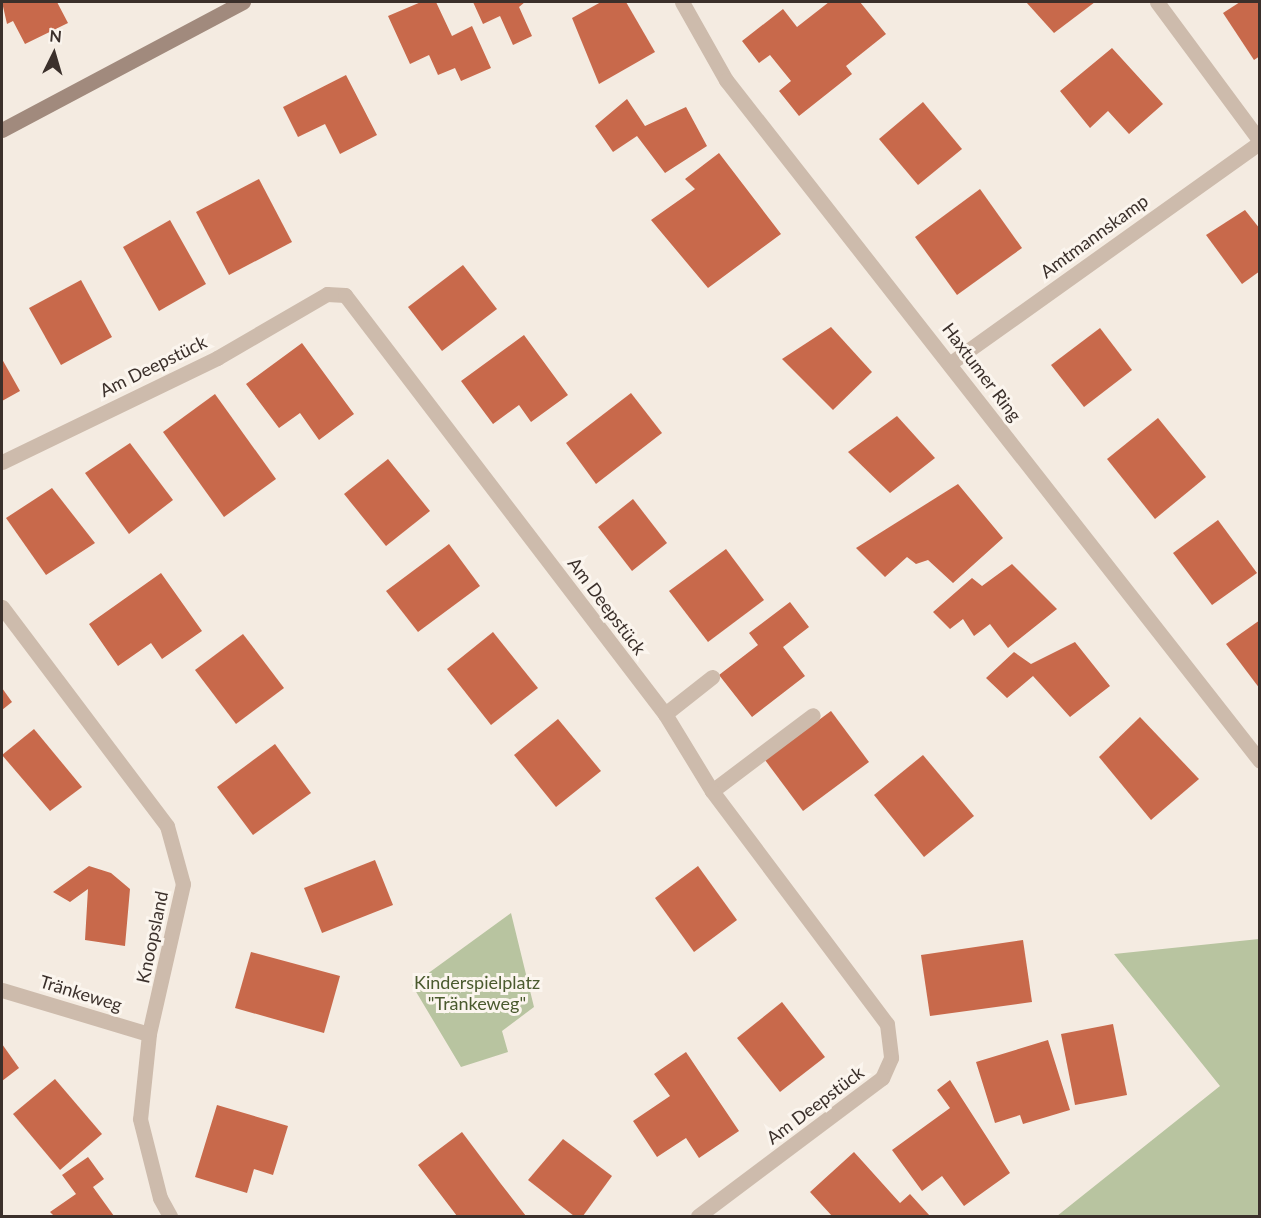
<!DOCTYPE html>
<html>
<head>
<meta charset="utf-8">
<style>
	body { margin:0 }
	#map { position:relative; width:1261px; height:1218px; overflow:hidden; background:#f4ebe1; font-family:Lato,sans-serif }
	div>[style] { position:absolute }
	.green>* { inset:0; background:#b8c4a0 }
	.building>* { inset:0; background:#c8694b }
	.lane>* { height:15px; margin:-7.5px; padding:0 7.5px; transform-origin:7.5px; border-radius:7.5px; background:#cdbbac }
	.street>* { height:15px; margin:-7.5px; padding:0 7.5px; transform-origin:7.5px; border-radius:7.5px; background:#cdbbac }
	.secondary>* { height:15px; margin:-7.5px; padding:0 7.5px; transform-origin:7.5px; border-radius:7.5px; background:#a18a7d }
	span { translate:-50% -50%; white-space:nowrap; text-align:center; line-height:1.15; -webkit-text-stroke:6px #fbf5ee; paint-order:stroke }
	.street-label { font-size:18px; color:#3b302b }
	.park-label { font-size:18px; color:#4a5a2e }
	.frame { position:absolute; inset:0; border:3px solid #3b302b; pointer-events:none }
	.north { position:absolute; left:24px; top:24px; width:60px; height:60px; -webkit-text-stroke:4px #fbf5ee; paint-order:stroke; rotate:5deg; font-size:16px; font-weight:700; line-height:24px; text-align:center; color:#3b302b }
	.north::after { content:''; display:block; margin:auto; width:21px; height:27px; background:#3b302b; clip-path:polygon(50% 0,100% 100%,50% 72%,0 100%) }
</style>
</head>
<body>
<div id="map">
	<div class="green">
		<i style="clip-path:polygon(511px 913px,534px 1007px,502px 1031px,508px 1052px,461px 1067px,412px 985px)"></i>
		<i style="clip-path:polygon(1259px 939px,1259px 1216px,1057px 1216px,1220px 1086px,1114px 954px)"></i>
	</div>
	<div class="building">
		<i style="clip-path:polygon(2px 2px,57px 2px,68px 23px,25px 44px,13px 21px,7px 24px)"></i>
		<i style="clip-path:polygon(421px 2px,436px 2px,452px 36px,472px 26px,491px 68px,461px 81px,455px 68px,438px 75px,429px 55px,410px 64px,388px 16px)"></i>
		<i style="clip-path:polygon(473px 2px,525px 2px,519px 7px,532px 36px,513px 45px,500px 16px,483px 24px)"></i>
		<i style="clip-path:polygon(601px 2px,626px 2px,655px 52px,599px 84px,572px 18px)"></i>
		<i style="clip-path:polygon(829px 2px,860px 2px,886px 34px,846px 66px,852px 74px,799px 116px,779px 91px,791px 81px,770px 55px,759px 63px,742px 41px,783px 9px,797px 27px)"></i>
		<i style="clip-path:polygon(1026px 2px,1095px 2px,1054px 33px)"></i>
		<i style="clip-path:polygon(1240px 2px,1260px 2px,1260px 56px,1254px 60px,1223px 13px)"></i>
		<i style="clip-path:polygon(1112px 48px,1163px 104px,1129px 134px,1108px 111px,1090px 128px,1060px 91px)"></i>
		<i style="clip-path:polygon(346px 75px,377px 135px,340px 154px,325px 124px,298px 137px,283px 107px)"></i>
		<i style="clip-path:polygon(627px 99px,645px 126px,686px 107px,707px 146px,665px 173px,637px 136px,613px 152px,595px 126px)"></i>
		<i style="clip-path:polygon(923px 102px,962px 149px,918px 185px,879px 139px)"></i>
		<i style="clip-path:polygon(719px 153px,781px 234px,708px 288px,651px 220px,695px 189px,685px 179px)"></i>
		<i style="clip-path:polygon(259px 179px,292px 242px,229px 275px,196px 212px)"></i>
		<i style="clip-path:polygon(980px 189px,1022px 248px,957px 295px,915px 237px)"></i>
		<i style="clip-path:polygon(1245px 210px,1260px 229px,1260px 271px,1242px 284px,1206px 235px)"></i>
		<i style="clip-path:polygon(170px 220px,206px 284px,159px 311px,123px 247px)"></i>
		<i style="clip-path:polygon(463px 265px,497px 309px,442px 351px,408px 307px)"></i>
		<i style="clip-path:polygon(81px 280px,112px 337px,61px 365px,29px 308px)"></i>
		<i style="clip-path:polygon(831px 327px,872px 372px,833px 410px,782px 359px)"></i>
		<i style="clip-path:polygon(1100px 328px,1132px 370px,1084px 407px,1051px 365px)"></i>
		<i style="clip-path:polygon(524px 335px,568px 395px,531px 422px,519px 405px,493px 424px,461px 381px)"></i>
		<i style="clip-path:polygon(302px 343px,354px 414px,319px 440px,300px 413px,279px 428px,246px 384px)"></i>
		<i style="clip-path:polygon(2px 359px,20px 391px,2px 401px)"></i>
		<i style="clip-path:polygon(631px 393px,662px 433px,596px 484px,566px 443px)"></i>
		<i style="clip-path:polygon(215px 394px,276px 479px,224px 517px,163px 432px)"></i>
		<i style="clip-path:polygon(897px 416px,935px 458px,890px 493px,848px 452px)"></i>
		<i style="clip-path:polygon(1158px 418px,1206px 477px,1155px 519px,1107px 459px)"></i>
		<i style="clip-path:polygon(130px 443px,173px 500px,129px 534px,85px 473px)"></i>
		<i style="clip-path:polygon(388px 459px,430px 511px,386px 546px,344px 494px)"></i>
		<i style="clip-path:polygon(958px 484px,1003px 538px,953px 583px,928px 560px,916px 564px,907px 557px,885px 577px,856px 548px)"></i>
		<i style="clip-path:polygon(52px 488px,95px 543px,46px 575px,6px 518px)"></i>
		<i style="clip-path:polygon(633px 499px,667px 543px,632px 571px,598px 527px)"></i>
		<i style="clip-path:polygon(1218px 520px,1257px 573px,1212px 605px,1173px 553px)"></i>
		<i style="clip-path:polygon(449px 544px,480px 586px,418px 632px,386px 591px)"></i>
		<i style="clip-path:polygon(726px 549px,764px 600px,708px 642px,669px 591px)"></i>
		<i style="clip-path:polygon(1012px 564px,1057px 609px,1008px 648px,990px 624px,974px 636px,963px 619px,950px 629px,933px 612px,972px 578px,982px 586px)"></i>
		<i style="clip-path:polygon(161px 573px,202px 631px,162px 659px,151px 643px,118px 666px,89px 624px)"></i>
		<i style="clip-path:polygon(790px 602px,809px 627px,783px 647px,805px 676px,752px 717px,719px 675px,758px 645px,749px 633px)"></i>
		<i style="clip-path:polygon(1260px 620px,1260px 689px,1226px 644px)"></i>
		<i style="clip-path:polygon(493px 632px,538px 688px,491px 725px,447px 669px)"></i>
		<i style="clip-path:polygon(243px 634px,284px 688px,236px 724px,195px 670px)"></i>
		<i style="clip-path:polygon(1075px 642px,1110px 686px,1070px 717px,1033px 676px,1007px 698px,986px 678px,1014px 652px,1031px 664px)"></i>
		<i style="clip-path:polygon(2px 688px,12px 702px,2px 710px)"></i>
		<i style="clip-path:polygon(831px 711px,869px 762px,803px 811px,765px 760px)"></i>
		<i style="clip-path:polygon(1140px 717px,1199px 779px,1151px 820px,1099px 757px)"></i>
		<i style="clip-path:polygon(558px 719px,601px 771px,556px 807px,514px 755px)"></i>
		<i style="clip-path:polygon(34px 729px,82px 787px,50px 811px,2px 755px)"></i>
		<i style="clip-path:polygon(275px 744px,311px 793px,253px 835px,217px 787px)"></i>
		<i style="clip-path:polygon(923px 755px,974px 816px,924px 857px,874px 795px)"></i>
		<i style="clip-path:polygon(375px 860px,393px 905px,322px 933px,304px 888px)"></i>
		<i style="clip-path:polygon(89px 866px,111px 873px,130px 889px,125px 946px,85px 940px,88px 889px,70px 902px,53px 892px)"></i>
		<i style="clip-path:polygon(698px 866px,737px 920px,694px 952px,655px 898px)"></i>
		<i style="clip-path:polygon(1023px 940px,1032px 1002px,930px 1016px,921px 955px)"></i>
		<i style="clip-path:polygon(251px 952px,340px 976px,324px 1033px,235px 1008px)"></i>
		<i style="clip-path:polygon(782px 1002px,825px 1057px,780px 1092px,737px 1038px)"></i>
		<i style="clip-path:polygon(1113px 1024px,1127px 1095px,1075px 1105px,1061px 1034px)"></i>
		<i style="clip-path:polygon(1048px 1040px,1070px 1110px,1023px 1124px,1020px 1115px,995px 1123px,976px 1062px)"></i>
		<i style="clip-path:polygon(2px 1044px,19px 1068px,2px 1081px)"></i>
		<i style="clip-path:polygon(686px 1052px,739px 1131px,699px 1158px,686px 1138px,657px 1157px,633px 1121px,670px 1096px,654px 1074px)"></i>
		<i style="clip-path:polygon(55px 1079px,102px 1134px,60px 1170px,13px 1114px)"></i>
		<i style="clip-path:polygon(950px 1080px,1010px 1173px,964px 1206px,942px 1176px,922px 1191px,892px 1150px,950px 1108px,937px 1090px)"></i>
		<i style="clip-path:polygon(217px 1105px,288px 1126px,273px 1175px,254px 1169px,247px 1193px,195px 1177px)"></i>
		<i style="clip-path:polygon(462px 1132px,501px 1184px,526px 1216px,457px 1216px,418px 1165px)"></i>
		<i style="clip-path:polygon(563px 1139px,612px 1176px,583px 1216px,574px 1216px,528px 1180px)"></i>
		<i style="clip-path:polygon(854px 1152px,900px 1203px,910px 1194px,930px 1216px,832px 1216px,810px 1192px)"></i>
		<i style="clip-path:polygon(88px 1157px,104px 1179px,93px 1187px,114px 1216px,54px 1216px,50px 1212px,76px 1194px,62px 1175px)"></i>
	</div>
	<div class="lane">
		<i style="left:665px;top:714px;width:60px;rotate:-38.2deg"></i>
		<i style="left:712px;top:791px;width:126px;rotate:-37deg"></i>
	</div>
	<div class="street">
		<i style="left:682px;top:2px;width:90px;rotate:60.6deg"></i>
		<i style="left:726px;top:80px;width:865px;rotate:51.9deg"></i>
		<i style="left:1157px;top:2px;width:173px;rotate:53.5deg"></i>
		<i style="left:952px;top:362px;width:379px;rotate:-35.5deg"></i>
		<i style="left:2px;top:462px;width:239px;rotate:-25.8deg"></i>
		<i style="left:217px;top:358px;width:127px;rotate:-30.2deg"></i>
		<i style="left:327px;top:294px;width:18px;rotate:3deg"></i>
		<i style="left:345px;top:295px;width:527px;rotate:52.63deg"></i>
		<i style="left:665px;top:714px;width:90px;rotate:58.6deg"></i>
		<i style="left:712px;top:791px;width:291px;rotate:53.1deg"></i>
		<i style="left:887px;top:1024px;width:34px;rotate:83deg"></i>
		<i style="left:891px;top:1058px;width:22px;rotate:114deg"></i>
		<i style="left:882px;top:1078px;width:230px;rotate:143.1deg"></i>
		<i style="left:2px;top:607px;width:274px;rotate:53deg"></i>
		<i style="left:167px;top:826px;width:60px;rotate:74.6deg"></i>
		<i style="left:183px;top:884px;width:154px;rotate:102.8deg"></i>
		<i style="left:149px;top:1034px;width:85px;rotate:96deg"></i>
		<i style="left:140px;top:1119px;width:81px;rotate:75.8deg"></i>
		<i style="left:160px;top:1198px;width:21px;rotate:61deg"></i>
		<i style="left:2px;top:990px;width:153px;rotate:16.7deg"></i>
	</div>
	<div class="secondary">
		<i style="left:2px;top:130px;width:273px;rotate:-28deg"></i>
	</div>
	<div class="street-label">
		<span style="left:1094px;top:236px;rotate:-36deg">Amtmannskamp</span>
		<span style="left:153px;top:366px;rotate:-26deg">Am Deepstück</span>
		<span style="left:982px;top:372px;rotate:53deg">Haxtumer Ring</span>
		<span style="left:607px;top:606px;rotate:53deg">Am Deepstück</span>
		<span style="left:152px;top:937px;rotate:-78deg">Knoopsland</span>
		<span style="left:81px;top:993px;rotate:17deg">Tränkeweg</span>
		<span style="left:815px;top:1105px;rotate:-37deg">Am Deepstück</span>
	</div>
	<div class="park-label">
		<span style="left:477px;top:993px">Kinderspielplatz<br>"Tränkeweg"</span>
	</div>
	<div class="frame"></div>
	<div class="north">N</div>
</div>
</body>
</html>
